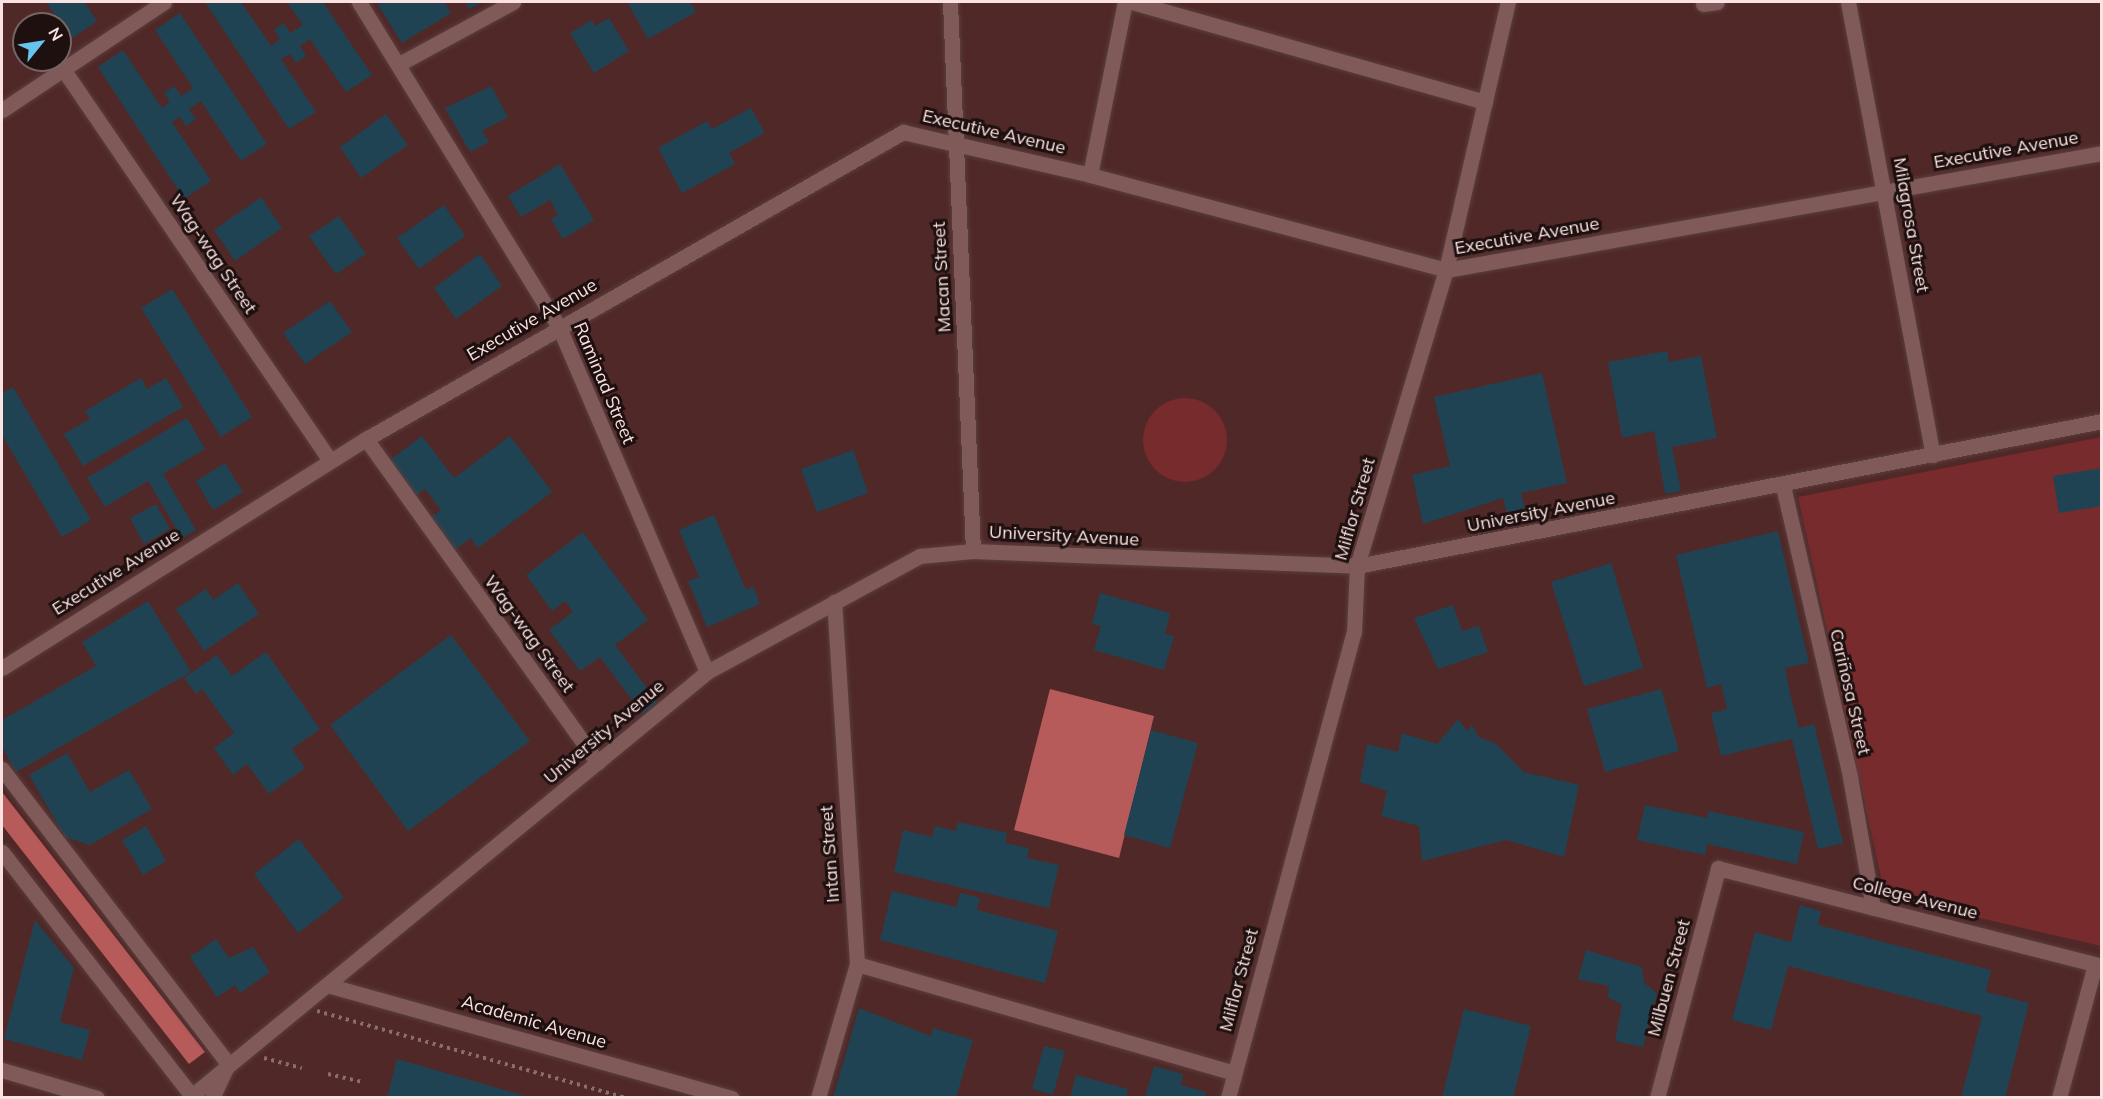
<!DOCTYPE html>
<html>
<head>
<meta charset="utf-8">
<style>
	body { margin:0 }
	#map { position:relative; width:2103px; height:1099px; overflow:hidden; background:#422221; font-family:Mulish,sans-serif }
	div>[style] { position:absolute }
	.built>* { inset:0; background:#502827 }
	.green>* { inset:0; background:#782b2c }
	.round { border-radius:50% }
	.water>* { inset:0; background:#b65b59 }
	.building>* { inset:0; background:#204353 }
	.path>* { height:4px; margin-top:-2px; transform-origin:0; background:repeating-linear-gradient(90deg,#8a6d6c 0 3px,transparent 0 7.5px) }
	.roads { filter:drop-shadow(0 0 2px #593e3e) drop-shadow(0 0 2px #593e3e) }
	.minor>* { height:15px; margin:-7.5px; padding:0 7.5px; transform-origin:7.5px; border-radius:7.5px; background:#7f5a58 }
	span { translate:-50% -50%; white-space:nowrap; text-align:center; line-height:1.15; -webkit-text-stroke:6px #1e100f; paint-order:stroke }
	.street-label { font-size:18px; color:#f9e2e1 }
	.frame { position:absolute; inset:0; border:3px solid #f9e2e1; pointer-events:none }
	.north { position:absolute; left:12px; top:12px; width:60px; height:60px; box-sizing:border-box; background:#1e100f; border:2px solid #766463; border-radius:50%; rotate:60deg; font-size:16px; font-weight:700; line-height:24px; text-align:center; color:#f9e2e1 }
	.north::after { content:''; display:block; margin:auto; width:21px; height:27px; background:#67c4ef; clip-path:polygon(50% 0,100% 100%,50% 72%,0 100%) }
</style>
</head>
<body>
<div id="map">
	<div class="built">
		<i style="clip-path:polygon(evenodd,2px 2px,2101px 2px,2101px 1097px,2px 1097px,2px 2px,24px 24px,60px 24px,60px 60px,24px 60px,24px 24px)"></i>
	</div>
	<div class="green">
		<i class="round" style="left:1143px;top:398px;width:84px;height:84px"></i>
		<i style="clip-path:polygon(2101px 437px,2101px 946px,1885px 896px,1798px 497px)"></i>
	</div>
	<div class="water">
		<i style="clip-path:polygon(1050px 689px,1154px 716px,1119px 858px,1014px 830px)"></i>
		<i style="clip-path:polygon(2px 792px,205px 1052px,189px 1064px,2px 825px)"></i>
	</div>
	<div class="building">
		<i style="clip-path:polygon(46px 2px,84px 2px,97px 21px,71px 39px)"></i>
		<i style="clip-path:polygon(205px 2px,241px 2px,271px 46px,280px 39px,274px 30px,284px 23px,290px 33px,303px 25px,287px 2px,323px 2px,372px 75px,346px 92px,310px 39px,300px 46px,306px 56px,296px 63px,290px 54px,281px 59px,316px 112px,289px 129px)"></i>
		<i style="clip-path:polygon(376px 2px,444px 2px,451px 13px,402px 43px)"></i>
		<i style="clip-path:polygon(465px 2px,482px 2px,469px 9px)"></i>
		<i style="clip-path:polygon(627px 2px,690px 2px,696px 12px,648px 39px)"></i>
		<i style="clip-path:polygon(180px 13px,267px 144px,241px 161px,201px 101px,189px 109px,196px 119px,186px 126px,180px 117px,172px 122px,211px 181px,184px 199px,98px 67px,123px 50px,162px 108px,170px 102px,164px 93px,174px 86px,181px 96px,193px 88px,155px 30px)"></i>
		<i style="clip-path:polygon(609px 18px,629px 51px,594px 73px,570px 33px,592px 20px,595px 26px)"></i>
		<i style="clip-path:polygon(491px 86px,508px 117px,482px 131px,489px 142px,470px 152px,445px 108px)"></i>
		<i style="clip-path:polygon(751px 108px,765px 133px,729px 153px,735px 164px,682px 193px,658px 148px,707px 121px,712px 129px)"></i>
		<i style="clip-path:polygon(386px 114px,408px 145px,361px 178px,340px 147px)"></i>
		<i style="clip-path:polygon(560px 164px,594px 220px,563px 239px,551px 219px,558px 215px,550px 200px,521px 217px,508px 196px)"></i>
		<i style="clip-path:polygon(261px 197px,282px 228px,235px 261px,214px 230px)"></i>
		<i style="clip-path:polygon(444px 205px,465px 236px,419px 269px,397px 238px)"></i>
		<i style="clip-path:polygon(339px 216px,366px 254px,336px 274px,309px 236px)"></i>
		<i style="clip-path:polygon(480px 254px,502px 286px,456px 319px,434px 288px)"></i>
		<i style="clip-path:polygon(172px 289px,252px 417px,221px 437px,141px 308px)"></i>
		<i style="clip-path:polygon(330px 301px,352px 332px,305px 364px,283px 333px)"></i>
		<i style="clip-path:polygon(1667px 351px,1669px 362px,1701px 356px,1717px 438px,1672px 447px,1681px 491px,1665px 494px,1654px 431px,1622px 438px,1608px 362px)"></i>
		<i style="clip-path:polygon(1542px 373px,1567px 483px,1521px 493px,1526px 514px,1508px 518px,1503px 498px,1423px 524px,1412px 475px,1450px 466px,1434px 397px)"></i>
		<i style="clip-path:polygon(141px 378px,147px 389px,166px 378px,183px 407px,83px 466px,64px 434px,90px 419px,85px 411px)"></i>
		<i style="clip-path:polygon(13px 387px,91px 520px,62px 537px,2px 435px,2px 393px)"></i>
		<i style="clip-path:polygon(187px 418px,205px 449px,163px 474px,196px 530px,182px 538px,148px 481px,105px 507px,87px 478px)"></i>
		<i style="clip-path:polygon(422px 436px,454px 478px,510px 436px,552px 492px,478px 548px,471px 538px,453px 551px,429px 518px,441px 510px,425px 489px,413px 498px,386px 463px)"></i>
		<i style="clip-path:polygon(853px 450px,868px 493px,817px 512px,801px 469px)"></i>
		<i style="clip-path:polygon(225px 463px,243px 492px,213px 510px,196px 481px)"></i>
		<i style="clip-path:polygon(2102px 468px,2102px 506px,2059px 513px,2053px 476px)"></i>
		<i style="clip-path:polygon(156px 504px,170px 529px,144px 544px,130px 518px)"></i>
		<i style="clip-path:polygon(714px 515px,746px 590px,753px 586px,760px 604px,707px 627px,688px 581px,699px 577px,679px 530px)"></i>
		<i style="clip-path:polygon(1778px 531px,1809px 663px,1785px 668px,1790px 693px,1799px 728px,1814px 724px,1843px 843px,1818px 849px,1792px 739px,1721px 756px,1711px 713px,1727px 709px,1721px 684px,1707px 688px,1676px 555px)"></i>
		<i style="clip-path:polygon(583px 532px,648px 620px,615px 645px,658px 703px,643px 714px,600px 657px,580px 671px,549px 630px,573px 612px,565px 601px,552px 611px,526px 575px)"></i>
		<i style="clip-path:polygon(1611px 563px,1643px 668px,1584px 686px,1551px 582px)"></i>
		<i style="clip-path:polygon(238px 583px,259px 614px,204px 651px,176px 609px,206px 589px,213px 600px)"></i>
		<i style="clip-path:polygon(1100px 593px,1170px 613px,1165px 634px,1174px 636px,1164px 670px,1094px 650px,1101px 626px,1092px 624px)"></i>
		<i style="clip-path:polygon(148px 601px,191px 672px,16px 772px,2px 747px,2px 720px,96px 666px,82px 642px)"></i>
		<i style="clip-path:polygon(1453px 605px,1462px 631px,1479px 626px,1488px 652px,1438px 669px,1414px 618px)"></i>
		<i style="clip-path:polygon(451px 635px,530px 741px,408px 831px,330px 725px)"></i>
		<i style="clip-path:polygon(266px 652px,320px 729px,292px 749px,305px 768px,269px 794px,247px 764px,233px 775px,214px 748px,234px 733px,202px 689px,196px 694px,184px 678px,217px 655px,232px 676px)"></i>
		<i style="clip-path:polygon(1661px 689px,1679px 751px,1605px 772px,1587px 709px)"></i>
		<i style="clip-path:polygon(1458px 719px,1467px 731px,1472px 725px,1479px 737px,1496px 744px,1524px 772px,1579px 785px,1564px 857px,1506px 840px,1422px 861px,1419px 826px,1381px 816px,1387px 791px,1360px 782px,1367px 744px,1398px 752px,1402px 733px,1437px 744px)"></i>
		<i style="clip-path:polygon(1151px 730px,1198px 743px,1170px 848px,1124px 835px)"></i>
		<i style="clip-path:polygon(67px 753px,90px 792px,129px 770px,152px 809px,90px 845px,65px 837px,29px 775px)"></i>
		<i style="clip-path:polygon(1645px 805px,1707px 818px,1709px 811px,1804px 832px,1797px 864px,1707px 844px,1705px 855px,1637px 840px)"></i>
		<i style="clip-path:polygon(958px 822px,1007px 833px,1005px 843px,1029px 848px,1027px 858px,1059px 865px,1049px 908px,894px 872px,903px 830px,932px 837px,935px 826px,956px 831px)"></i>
		<i style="clip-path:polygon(146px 826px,166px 861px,143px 875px,122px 840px)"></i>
		<i style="clip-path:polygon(299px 839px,344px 898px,298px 933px,254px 874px)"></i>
		<i style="clip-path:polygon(892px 891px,956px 907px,960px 893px,980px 898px,977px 910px,1058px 931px,1045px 983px,880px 940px)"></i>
		<i style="clip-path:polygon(1800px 905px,1821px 911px,1818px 925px,1991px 970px,1986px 992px,2029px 1003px,2005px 1098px,1961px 1098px,1982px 1016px,1788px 966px,1771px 1030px,1732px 1020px,1755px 932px,1791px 942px)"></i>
		<i style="clip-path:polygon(35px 920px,74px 968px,60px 1022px,90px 1030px,82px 1060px,4px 1039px)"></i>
		<i style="clip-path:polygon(216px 939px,229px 958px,253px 947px,270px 972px,240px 993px,235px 985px,217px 997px,190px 957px)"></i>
		<i style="clip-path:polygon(1586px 950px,1642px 967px,1644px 983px,1657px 993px,1643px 1047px,1615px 1041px,1622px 1005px,1608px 997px,1609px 986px,1578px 979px)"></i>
		<i style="clip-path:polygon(859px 1008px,931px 1036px,933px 1028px,973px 1040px,956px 1098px,833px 1098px)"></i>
		<i style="clip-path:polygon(1464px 1009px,1531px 1026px,1513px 1098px,1442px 1098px)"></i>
		<i style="clip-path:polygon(1044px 1046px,1065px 1051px,1053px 1095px,1032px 1089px)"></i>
		<i style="clip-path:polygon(397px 1059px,529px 1097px,529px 1098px,387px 1098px)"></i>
		<i style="clip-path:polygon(1154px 1066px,1183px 1074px,1181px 1085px,1206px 1092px,1204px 1098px,1145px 1098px)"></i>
		<i style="clip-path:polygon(1076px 1075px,1128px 1089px,1126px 1098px,1070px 1098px)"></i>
	</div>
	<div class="path">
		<i style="left:317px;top:1011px;width:321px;rotate:15.7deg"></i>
		<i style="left:264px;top:1058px;width:39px;rotate:15deg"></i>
		<i style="left:328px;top:1074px;width:35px;rotate:13deg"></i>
	</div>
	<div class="roads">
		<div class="minor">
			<i style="left:359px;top:2px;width:382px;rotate:58.4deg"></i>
			<i style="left:559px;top:327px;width:375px;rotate:66.8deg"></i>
			<i style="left:950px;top:2px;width:549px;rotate:87.6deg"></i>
			<i style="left:1132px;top:2px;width:367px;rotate:15.8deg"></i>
			<i style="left:1848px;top:2px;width:461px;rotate:79.4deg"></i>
			<i style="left:1703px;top:4px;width:14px;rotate:-8deg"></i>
			<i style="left:399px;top:64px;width:130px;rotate:-28.5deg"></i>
			<i style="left:63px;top:69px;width:474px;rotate:55.7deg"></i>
			<i style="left:2px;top:110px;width:195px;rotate:-33.7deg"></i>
			<i style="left:1090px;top:175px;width:177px;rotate:-78.6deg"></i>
			<i style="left:366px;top:439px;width:398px;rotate:54.4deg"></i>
			<i style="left:1783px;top:486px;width:299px;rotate:77deg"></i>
			<i style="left:1850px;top:777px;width:133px;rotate:80deg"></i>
			<i style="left:2px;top:668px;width:430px;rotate:-32.2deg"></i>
			<i style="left:366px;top:439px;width:619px;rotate:-29.76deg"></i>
			<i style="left:903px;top:132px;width:192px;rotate:12.9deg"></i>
			<i style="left:1090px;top:175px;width:368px;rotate:14.9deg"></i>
			<i style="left:1446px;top:270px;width:666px;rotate:-10.11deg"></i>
			<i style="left:2px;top:769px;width:372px;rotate:52.5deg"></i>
			<i style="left:228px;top:1064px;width:38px;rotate:115deg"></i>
			<i style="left:2px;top:852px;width:308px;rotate:52.1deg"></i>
			<i style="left:857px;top:964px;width:392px;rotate:16.1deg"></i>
			<i style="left:327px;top:985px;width:420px;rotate:15.6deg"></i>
			<i style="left:2px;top:1070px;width:99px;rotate:16.4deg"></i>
			<i style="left:189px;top:1098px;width:671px;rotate:-39.43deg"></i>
			<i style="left:707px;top:672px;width:243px;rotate:-28.6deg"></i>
			<i style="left:920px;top:556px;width:53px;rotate:-5.4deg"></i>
			<i style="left:973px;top:551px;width:384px;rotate:2.2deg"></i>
			<i style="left:1357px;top:566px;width:759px;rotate:-11.01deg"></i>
			<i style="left:818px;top:1098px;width:140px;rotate:-73.8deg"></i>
			<i style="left:857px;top:964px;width:363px;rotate:-93.6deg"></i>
			<i style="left:1228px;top:1098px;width:483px;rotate:-74.9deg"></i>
			<i style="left:1354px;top:632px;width:66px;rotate:-87.4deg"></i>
			<i style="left:1357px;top:566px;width:309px;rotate:-73.3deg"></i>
			<i style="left:1446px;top:270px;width:275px;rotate:-77deg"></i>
			<i style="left:1657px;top:1098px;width:238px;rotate:-75.1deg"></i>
			<i style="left:1718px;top:868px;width:396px;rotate:14.3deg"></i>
			<i style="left:2059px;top:1098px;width:138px;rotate:-74.9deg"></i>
		</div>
	</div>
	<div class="street-label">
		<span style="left:994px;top:132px;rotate:13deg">Executive Avenue</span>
		<span style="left:2006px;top:150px;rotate:-10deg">Executive Avenue</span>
		<span style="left:1911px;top:225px;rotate:80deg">Milagrosa Street</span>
		<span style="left:1527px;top:236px;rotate:-10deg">Executive Avenue</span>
		<span style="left:213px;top:254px;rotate:56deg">Wag-wag Street</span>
		<span style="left:942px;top:277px;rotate:-93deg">Macan Street</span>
		<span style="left:532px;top:320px;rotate:-30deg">Executive Avenue</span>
		<span style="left:604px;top:383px;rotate:67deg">Raminad Street</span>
		<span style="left:1355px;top:509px;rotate:-74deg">Milflor Street</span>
		<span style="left:1541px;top:512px;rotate:-11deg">University Avenue</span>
		<span style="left:1064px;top:536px;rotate:3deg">University Avenue</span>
		<span style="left:116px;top:572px;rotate:-32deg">Executive Avenue</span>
		<span style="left:529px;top:634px;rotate:54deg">Wag-wag Street</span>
		<span style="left:1850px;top:692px;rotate:77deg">Cariñosa Street</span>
		<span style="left:604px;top:732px;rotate:-40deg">University Avenue</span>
		<span style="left:830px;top:854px;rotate:-94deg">Intan Street</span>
		<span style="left:1915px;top:898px;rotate:14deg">College Avenue</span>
		<span style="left:1669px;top:978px;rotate:-75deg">Milbuen Street</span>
		<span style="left:1239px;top:980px;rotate:-75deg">Milflor Street</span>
		<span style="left:534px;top:1022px;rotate:16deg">Academic Avenue</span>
	</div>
	<div class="frame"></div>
	<div class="north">N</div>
</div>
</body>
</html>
